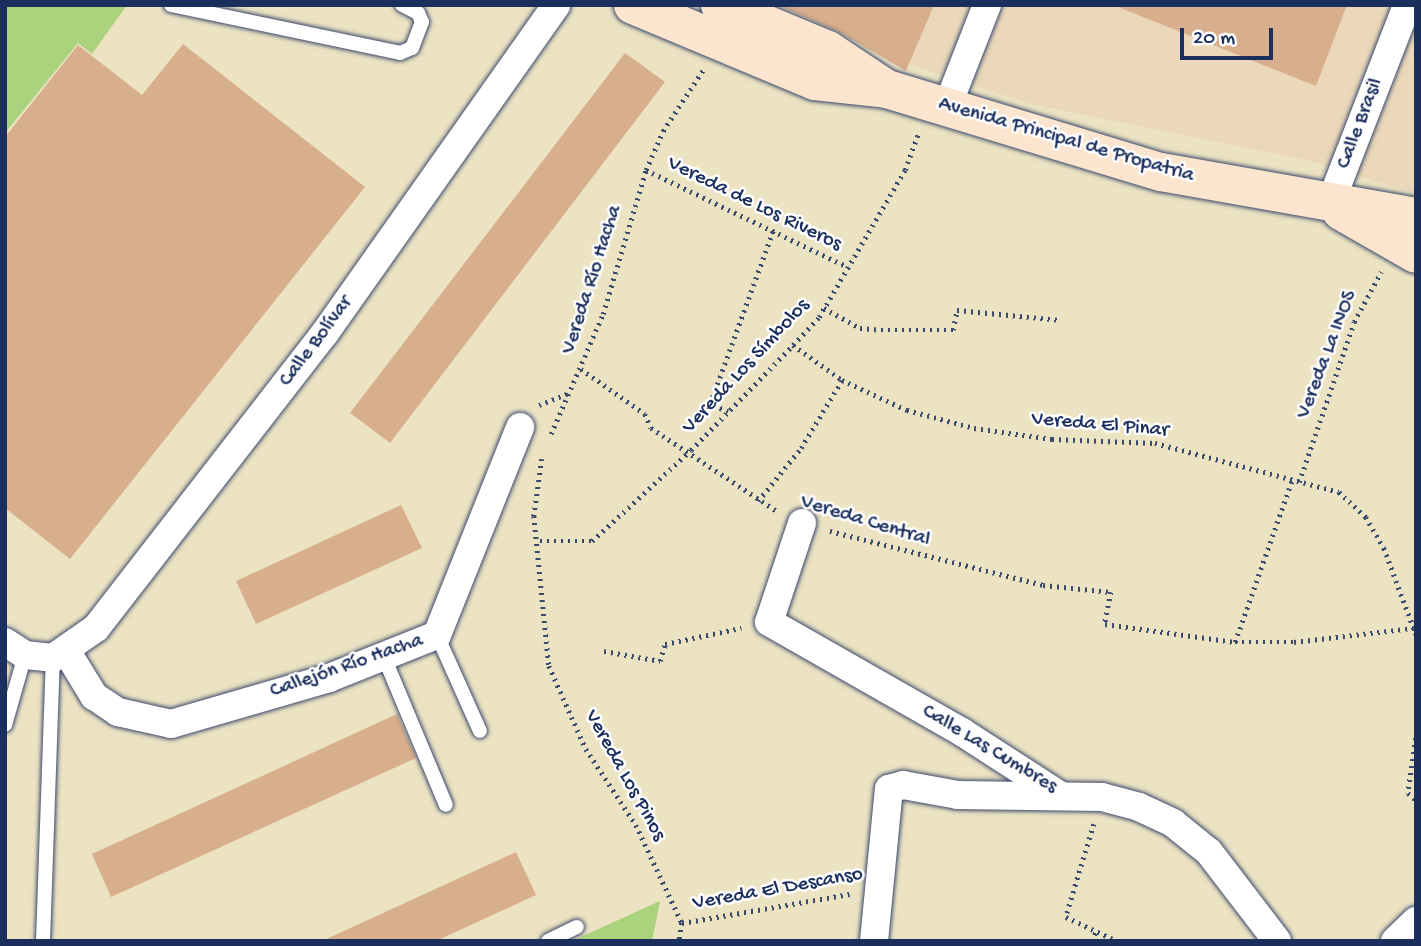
<!DOCTYPE html>
<html>
<head>
<meta charset="utf-8">
<style>
	body { margin:0 }
	#map { position:relative; width:1421px; height:946px; overflow:hidden; background:#ece3c3; font-family:"Gochi Hand",sans-serif }
	div>[style] { position:absolute }
	.built>* { inset:0; background:#ebd8ba }
	.green>* { inset:0; background:#abd27c }
	.building>* { inset:0; background:#d8af8d }
	.path>* { height:4.5px; margin-top:-2.25px; transform-origin:0; background:repeating-linear-gradient(90deg,#3a4a6d 0 2px,transparent 0 7px) }
	.roads { filter:drop-shadow(0 0 2px #3a4a6d) drop-shadow(0 0 2px #3a4a6d) }
	.lane>* { height:14px; margin:-7px; padding:0 7px; transform-origin:7px; border-radius:7px; background:#fff }
	.street>* { height:28px; margin:-14px; padding:0 14px; transform-origin:14px; border-radius:14px; background:#fff }
	.secondary>* { height:38px; margin:-19px; padding:0 19px; transform-origin:19px; border-radius:19px; background:#fce5cf }
	span { translate:-50% -50%; white-space:nowrap; text-align:center; line-height:1.15; -webkit-text-stroke:5px #fff; paint-order:stroke }
	.street-label { font-size:21px; color:#1b2f5e }
	.frame { position:absolute; inset:0; border:7px solid #1b2f5e; pointer-events:none }
	.scale { position:absolute; left:1180px; top:28px; width:93px; height:32px; box-sizing:border-box; border:4px solid #1b2f5e; border-top:0; padding-left:9px; font-size:21px; line-height:24px; white-space:nowrap; color:#1b2f5e; -webkit-text-stroke:5px #fff; paint-order:stroke }
</style>
</head>
<body>
<div id="map">
	<div class="built">
		<i style="clip-path:polygon(774px 5px,1416px 5px,1416px 194px,1310px 161px,1031px 104px,905px 63px)"></i>
	</div>
	<div class="green">
		<i style="clip-path:polygon(5px 5px,127px 5px,92px 54px,78px 43px,5px 133px)"></i>
		<i style="clip-path:polygon(660px 901px,652px 941px,572px 941px)"></i>
	</div>
	<div class="building">
		<i style="clip-path:polygon(777px 5px,934px 5px,906px 71px,836px 30px)"></i>
		<i style="clip-path:polygon(1113px 5px,1347px 5px,1316px 86px)"></i>
		<i style="clip-path:polygon(183px 44px,365px 187px,70px 559px,5px 508px,5px 137px,78px 45px,142px 95px)"></i>
		<i style="clip-path:polygon(625px 53px,665px 82px,390px 443px,350px 413px)"></i>
		<i style="clip-path:polygon(401px 505px,422px 548px,256px 624px,236px 581px)"></i>
		<i style="clip-path:polygon(397px 714px,416px 758px,111px 897px,92px 854px)"></i>
		<i style="clip-path:polygon(516px 852px,536px 895px,436px 941px,322px 941px)"></i>
	</div>
	<div class="path">
		<i style="left:646px;top:170px;width:224px;rotate:25.7deg"></i>
		<i style="left:824px;top:308px;width:41px;rotate:29.1deg"></i>
		<i style="left:860px;top:328px;width:21px;rotate:5deg"></i>
		<i style="left:881px;top:330px;width:72px"></i>
		<i style="left:953px;top:330px;width:20px;rotate:-79deg"></i>
		<i style="left:957px;top:310px;width:103px;rotate:5.5deg"></i>
		<i style="left:793px;top:345px;width:60px;rotate:35.5deg"></i>
		<i style="left:842px;top:380px;width:72px;rotate:24.8deg"></i>
		<i style="left:907px;top:410px;width:69px;rotate:15deg"></i>
		<i style="left:974px;top:428px;width:79px;rotate:8deg"></i>
		<i style="left:1052px;top:439px;width:103px;rotate:2.2deg"></i>
		<i style="left:1155px;top:443px;width:190px;rotate:14.9deg"></i>
		<i style="left:1339px;top:492px;width:37px;rotate:43deg"></i>
		<i style="left:1366px;top:517px;width:36px;rotate:60deg"></i>
		<i style="left:1384px;top:548px;width:92px;rotate:69.6deg"></i>
		<i style="left:581px;top:369px;width:78px;rotate:35.1deg"></i>
		<i style="left:645px;top:414px;width:15px;rotate:67deg"></i>
		<i style="left:651px;top:428px;width:151px;rotate:33.4deg"></i>
		<i style="left:539px;top:405px;width:32px;rotate:-22deg"></i>
		<i style="left:728px;top:412px;width:20px;rotate:-156deg"></i>
		<i style="left:710px;top:404px;width:184px;rotate:-70deg"></i>
		<i style="left:551px;top:434px;width:131px;rotate:-66.6deg"></i>
		<i style="left:603px;top:314px;width:150px;rotate:-73.4deg"></i>
		<i style="left:646px;top:170px;width:43px;rotate:-66.4deg"></i>
		<i style="left:663px;top:131px;width:73px;rotate:-56.7deg"></i>
		<i style="left:542px;top:459px;width:58px;rotate:98deg"></i>
		<i style="left:534px;top:516px;width:151px;rotate:84.3deg"></i>
		<i style="left:549px;top:666px;width:91px;rotate:66deg"></i>
		<i style="left:586px;top:749px;width:91px;rotate:56.7deg"></i>
		<i style="left:636px;top:825px;width:108px;rotate:64.9deg"></i>
		<i style="left:682px;top:923px;width:18px;rotate:99deg"></i>
		<i style="left:1299px;top:482px;width:169px;rotate:-71deg"></i>
		<i style="left:1354px;top:322px;width:57px;rotate:-61.6deg"></i>
		<i style="left:758px;top:501px;width:68px;rotate:-50.9deg"></i>
		<i style="left:801px;top:448px;width:79px;rotate:-58.9deg"></i>
		<i style="left:830px;top:531px;width:220px;rotate:14.2deg"></i>
		<i style="left:1043px;top:585px;width:68px;rotate:5.9deg"></i>
		<i style="left:1111px;top:592px;width:33px;rotate:101deg"></i>
		<i style="left:1105px;top:624px;width:131px;rotate:7.9deg"></i>
		<i style="left:1235px;top:642px;width:59px"></i>
		<i style="left:1294px;top:642px;width:121px;rotate:-6.7deg"></i>
		<i style="left:540px;top:541px;width:52px"></i>
		<i style="left:592px;top:541px;width:134px;rotate:-42.6deg"></i>
		<i style="left:691px;top:450px;width:146px;rotate:-45.8deg"></i>
		<i style="left:793px;top:345px;width:38px;rotate:-47deg"></i>
		<i style="left:819px;top:317px;width:170px;rotate:-59.7deg"></i>
		<i style="left:905px;top:170px;width:38px;rotate:-70deg"></i>
		<i style="left:1235px;top:642px;width:172px;rotate:-70.6deg"></i>
		<i style="left:604px;top:651px;width:57px;rotate:10.1deg"></i>
		<i style="left:660px;top:661px;width:18px;rotate:-74deg"></i>
		<i style="left:665px;top:644px;width:78px;rotate:-11.9deg"></i>
		<i style="left:1416px;top:738px;width:56px;rotate:98.3deg"></i>
		<i style="left:1408px;top:793px;width:11px;rotate:41deg"></i>
		<i style="left:1094px;top:824px;width:97px;rotate:106.8deg"></i>
		<i style="left:1066px;top:917px;width:56px;rotate:25.2deg"></i>
		<i style="left:682px;top:923px;width:170px;rotate:-9.8deg"></i>
		<i style="left:1091px;top:941px;width:11px;rotate:-63deg"></i>
	</div>
	<div class="roads">
		<div class="lane">
			<i style="left:171px;top:5px;width:234px;rotate:11.8deg"></i>
			<i style="left:400px;top:53px;width:13px;rotate:-23deg"></i>
			<i style="left:412px;top:48px;width:28px;rotate:-69deg"></i>
			<i style="left:422px;top:22px;width:10px;rotate:-114deg"></i>
			<i style="left:418px;top:13px;width:18px;rotate:-153deg"></i>
			<i style="left:437px;top:635px;width:105px;rotate:65.9deg"></i>
			<i style="left:384px;top:657px;width:160px;rotate:67.3deg"></i>
			<i style="left:5px;top:725px;width:73px;rotate:-74.1deg"></i>
			<i style="left:43px;top:941px;width:283px;rotate:-88deg"></i>
			<i style="left:548px;top:941px;width:32px;rotate:-26deg"></i>
		</div>
		<div class="street">
			<i style="left:947px;top:107px;width:110px;rotate:-68.6deg"></i>
			<i style="left:1330px;top:204px;width:213px;rotate:-68.8deg"></i>
			<i style="left:802px;top:523px;width:104px;rotate:108.4deg"></i>
			<i style="left:769px;top:622px;width:222px;rotate:29.7deg"></i>
			<i style="left:962px;top:732px;width:114px;rotate:32.9deg"></i>
			<i style="left:5px;top:642px;width:24px;rotate:33deg"></i>
			<i style="left:25px;top:655px;width:28px;rotate:6deg"></i>
			<i style="left:53px;top:658px;width:52px;rotate:-34.9deg"></i>
			<i style="left:96px;top:628px;width:373px;rotate:-52.2deg"></i>
			<i style="left:325px;top:333px;width:401px;rotate:-54.8deg"></i>
			<i style="left:67px;top:652px;width:52px;rotate:58.5deg"></i>
			<i style="left:94px;top:696px;width:29px;rotate:34deg"></i>
			<i style="left:118px;top:712px;width:54px;rotate:12.8deg"></i>
			<i style="left:171px;top:724px;width:165px;rotate:-16.2deg"></i>
			<i style="left:329px;top:678px;width:116px;rotate:-21.7deg"></i>
			<i style="left:437px;top:635px;width:224px;rotate:-68.2deg"></i>
			<i style="left:874px;top:941px;width:153px;rotate:-84.4deg"></i>
			<i style="left:889px;top:789px;width:15px;rotate:-16deg"></i>
			<i style="left:903px;top:785px;width:56px;rotate:10.3deg"></i>
			<i style="left:958px;top:795px;width:144px;rotate:0.8deg"></i>
			<i style="left:1102px;top:797px;width:38px;rotate:15deg"></i>
			<i style="left:1139px;top:807px;width:38px;rotate:25deg"></i>
			<i style="left:1173px;top:823px;width:46px;rotate:38.9deg"></i>
			<i style="left:1209px;top:852px;width:112px;rotate:52.6deg"></i>
			<i style="left:1395px;top:941px;width:29px;rotate:-44deg"></i>
		</div>
		<div class="secondary">
			<i style="left:633px;top:5px;width:197px;rotate:22.7deg"></i>
			<i style="left:815px;top:81px;width:72px;rotate:6.3deg"></i>
			<i style="left:887px;top:89px;width:286px;rotate:16.9deg"></i>
			<i style="left:1161px;top:172px;width:259px;rotate:10deg"></i>
			<i style="left:720px;top:5px;width:117px;rotate:22.6deg"></i>
			<i style="left:828px;top:50px;width:65px;rotate:33.7deg"></i>
			<i style="left:1341px;top:211px;width:86px;rotate:29.8deg"></i>
		</div>
	</div>
	<div class="street-label">
		<span style="left:1361px;top:124px;rotate:-69deg">Calle Brasil</span>
		<span style="left:1066px;top:141px;rotate:16deg">Avenida Principal de Propatria</span>
		<span style="left:754px;top:205px;rotate:26deg">Vereda de Los Riveros</span>
		<span style="left:593px;top:280px;rotate:-72deg">Vereda Río Hacha</span>
		<span style="left:317px;top:342px;rotate:-53deg">Calle Bolívar</span>
		<span style="left:1328px;top:355px;rotate:-69deg">Vereda La INOS</span>
		<span style="left:747px;top:367px;rotate:-47deg">Vereda Los Símbolos</span>
		<span style="left:1100px;top:426px;rotate:5deg">Vereda El Pinar</span>
		<span style="left:865px;top:522px;rotate:17deg">Vereda Central</span>
		<span style="left:347px;top:667px;rotate:-19deg">Callejón Río Hacha</span>
		<span style="left:989px;top:750px;rotate:31deg">Calle Las Cumbres</span>
		<span style="left:624px;top:776px;rotate:61deg">Vereda Los Pinos</span>
		<span style="left:778px;top:890px;rotate:-10deg">Vereda El Descanso</span>
	</div>
	<div class="frame"></div>
	<div class="scale">20 m</div>
</div>
</body>
</html>
